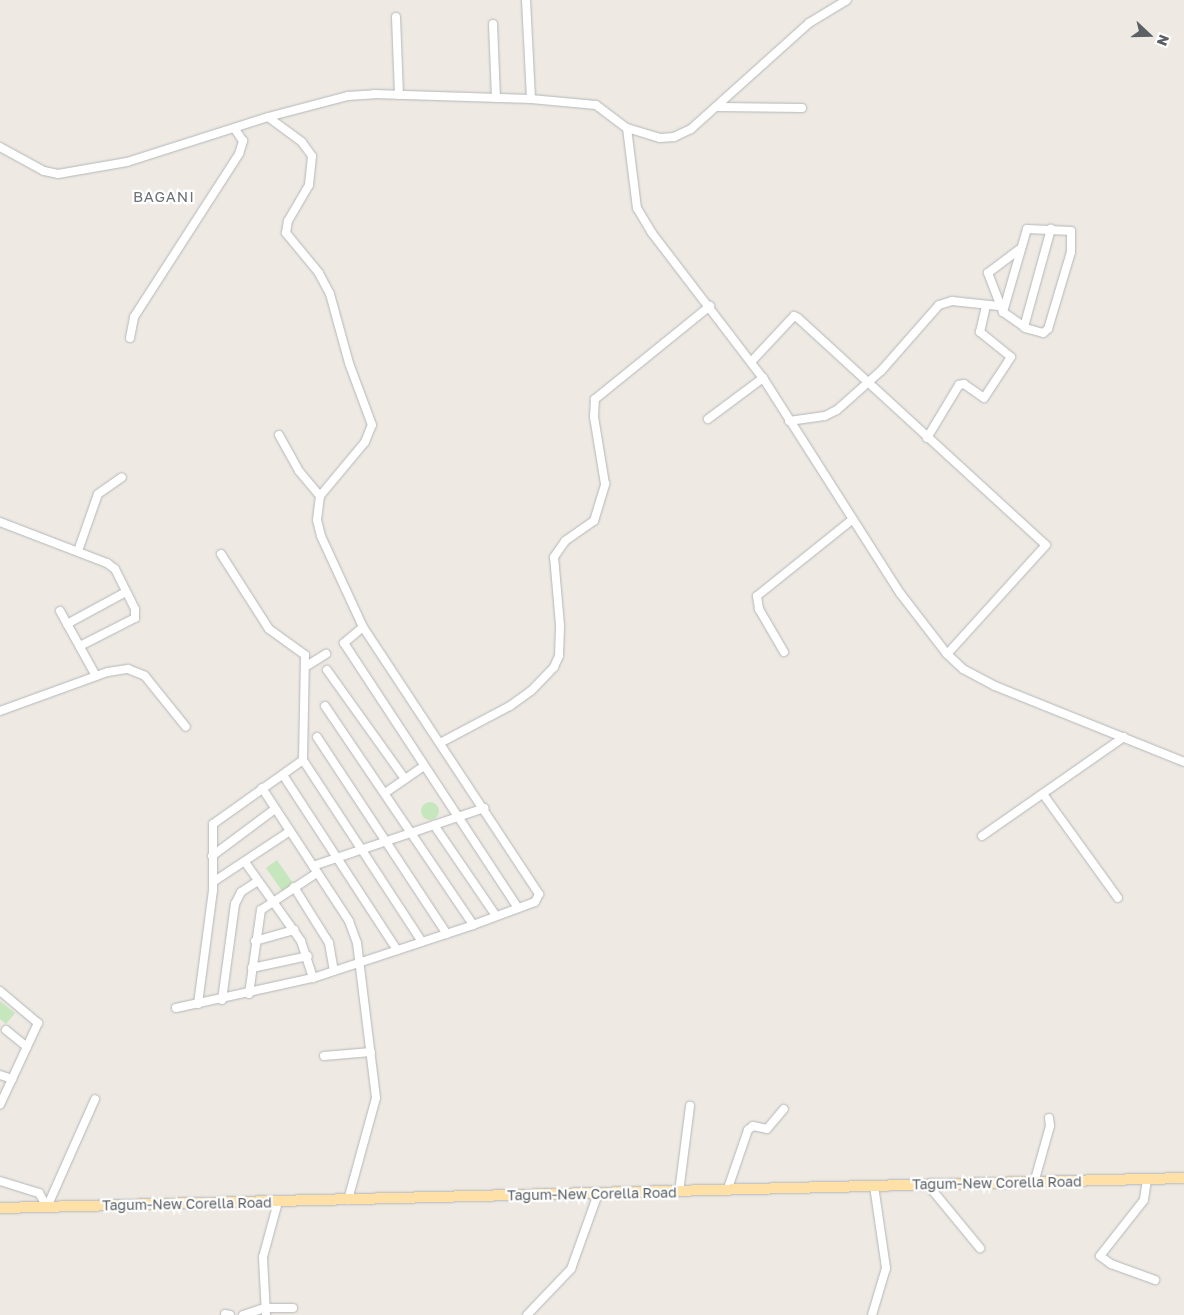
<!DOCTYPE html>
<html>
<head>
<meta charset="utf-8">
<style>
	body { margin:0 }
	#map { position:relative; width:1184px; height:1315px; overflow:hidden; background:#eee9e2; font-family:"Golos Text",sans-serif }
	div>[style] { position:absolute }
	.green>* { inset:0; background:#c6e6be }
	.round { border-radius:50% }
	.roads { filter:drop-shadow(0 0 1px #b3b7ba) drop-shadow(0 0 1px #b3b7ba) }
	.minor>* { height:8px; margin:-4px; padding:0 4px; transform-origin:4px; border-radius:4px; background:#fff }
	.major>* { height:10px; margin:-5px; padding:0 5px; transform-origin:5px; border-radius:5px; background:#ffe0a6 }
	span { translate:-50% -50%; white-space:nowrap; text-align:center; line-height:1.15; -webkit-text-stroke:4.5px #fff; paint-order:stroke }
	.street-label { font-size:14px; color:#5b6064 }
	.neighbourhood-label { font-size:15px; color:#6c7276; letter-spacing:1px }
	.north { position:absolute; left:1124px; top:10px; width:50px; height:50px; -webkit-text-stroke:4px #fff; paint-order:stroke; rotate:111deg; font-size:14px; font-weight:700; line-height:20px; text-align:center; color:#5b6064 }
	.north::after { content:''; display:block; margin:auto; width:18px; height:22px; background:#5b6064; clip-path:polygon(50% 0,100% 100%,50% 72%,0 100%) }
</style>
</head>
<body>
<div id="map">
	<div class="green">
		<i class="round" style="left:421px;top:802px;width:18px;height:18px"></i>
		<i style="clip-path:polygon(277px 860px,293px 883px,282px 891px,266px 868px)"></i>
		<i style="clip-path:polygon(0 1001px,15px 1013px,6px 1024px,0 1019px)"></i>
	</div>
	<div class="roads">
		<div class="minor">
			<i style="left:526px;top:0;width:99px;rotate:87.1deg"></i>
			<i style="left:396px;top:17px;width:78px;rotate:87.8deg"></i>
			<i style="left:493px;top:24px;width:74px;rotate:87.7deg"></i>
			<i style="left:719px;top:107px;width:83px;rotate:0.7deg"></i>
			<i style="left:627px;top:128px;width:34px;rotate:17deg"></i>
			<i style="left:660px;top:138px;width:14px;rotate:-4deg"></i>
			<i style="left:674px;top:137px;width:19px;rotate:-25deg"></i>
			<i style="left:691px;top:129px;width:159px;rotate:-41.9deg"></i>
			<i style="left:809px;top:23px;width:44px;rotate:-31.2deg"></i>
			<i style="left:0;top:147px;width:50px;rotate:28.6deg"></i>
			<i style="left:44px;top:171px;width:14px;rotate:12deg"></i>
			<i style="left:58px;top:174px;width:70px;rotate:-9.9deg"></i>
			<i style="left:127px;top:162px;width:148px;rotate:-17.7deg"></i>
			<i style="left:268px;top:117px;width:83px;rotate:-14.7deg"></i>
			<i style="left:348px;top:96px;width:26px;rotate:-4deg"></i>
			<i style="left:374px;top:94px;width:157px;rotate:1.8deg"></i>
			<i style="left:531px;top:99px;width:65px;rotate:5.3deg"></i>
			<i style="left:596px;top:105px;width:39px;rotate:37deg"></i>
			<i style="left:627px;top:128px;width:81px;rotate:82.9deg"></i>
			<i style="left:637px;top:208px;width:29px;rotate:59deg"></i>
			<i style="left:652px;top:233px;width:183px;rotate:52.6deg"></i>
			<i style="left:763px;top:378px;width:255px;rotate:57.5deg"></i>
			<i style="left:900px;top:593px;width:77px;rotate:52.4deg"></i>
			<i style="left:947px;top:654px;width:22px;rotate:43deg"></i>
			<i style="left:963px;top:669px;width:36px;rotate:28deg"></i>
			<i style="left:995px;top:686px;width:204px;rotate:21.9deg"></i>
			<i style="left:1003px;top:312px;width:86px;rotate:-73.9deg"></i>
			<i style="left:1027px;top:229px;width:44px;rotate:2.6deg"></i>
			<i style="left:1071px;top:231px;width:21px;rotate:90deg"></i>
			<i style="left:1071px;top:252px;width:80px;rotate:106.6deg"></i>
			<i style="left:1048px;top:329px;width:6px;rotate:141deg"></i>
			<i style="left:1043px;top:333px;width:18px;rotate:-164deg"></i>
			<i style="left:1026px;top:328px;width:28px;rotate:-145deg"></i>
			<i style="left:1003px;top:312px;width:42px;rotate:-111deg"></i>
			<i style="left:988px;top:273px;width:39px;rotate:-37deg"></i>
			<i style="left:1024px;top:327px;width:102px;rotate:-74.6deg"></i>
			<i style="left:130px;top:338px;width:21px;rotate:-79deg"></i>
			<i style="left:134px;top:317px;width:194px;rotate:-57.2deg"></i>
			<i style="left:239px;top:154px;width:14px;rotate:-73deg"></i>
			<i style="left:243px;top:141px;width:14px;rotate:-124deg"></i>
			<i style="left:751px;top:362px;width:63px;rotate:-46.9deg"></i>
			<i style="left:794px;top:316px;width:4px;rotate:27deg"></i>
			<i style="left:798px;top:318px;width:336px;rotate:42.5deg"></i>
			<i style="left:1046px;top:545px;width:147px;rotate:132.2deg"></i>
			<i style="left:708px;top:419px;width:69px;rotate:-36.7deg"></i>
			<i style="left:789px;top:421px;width:36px;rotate:-8deg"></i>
			<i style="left:825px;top:416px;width:13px;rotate:-27deg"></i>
			<i style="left:837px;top:410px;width:59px;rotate:-41.6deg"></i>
			<i style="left:881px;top:371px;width:88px;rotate:-48.7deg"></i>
			<i style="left:939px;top:305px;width:14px;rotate:-17deg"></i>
			<i style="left:952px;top:301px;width:47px;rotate:6.1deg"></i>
			<i style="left:279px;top:435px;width:41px;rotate:60.9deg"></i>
			<i style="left:299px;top:471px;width:33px;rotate:50deg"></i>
			<i style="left:927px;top:438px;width:62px;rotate:-58.9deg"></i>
			<i style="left:959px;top:385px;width:5px;rotate:-11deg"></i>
			<i style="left:964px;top:384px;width:24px;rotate:35deg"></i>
			<i style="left:984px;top:398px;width:49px;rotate:-56.6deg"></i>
			<i style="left:1011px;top:357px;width:40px;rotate:-141deg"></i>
			<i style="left:980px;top:332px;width:27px;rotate:-77deg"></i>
			<i style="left:0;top:522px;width:115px;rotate:21deg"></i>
			<i style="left:107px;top:563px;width:10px;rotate:37deg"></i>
			<i style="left:115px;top:569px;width:45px;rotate:63.4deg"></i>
			<i style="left:135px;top:609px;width:9px;rotate:90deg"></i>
			<i style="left:135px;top:618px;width:62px;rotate:153deg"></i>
			<i style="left:78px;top:551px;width:60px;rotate:-70.7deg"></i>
			<i style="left:98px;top:494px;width:29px;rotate:-35deg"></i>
			<i style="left:221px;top:554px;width:89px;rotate:57.4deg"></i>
			<i style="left:269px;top:629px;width:44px;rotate:35.8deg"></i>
			<i style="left:305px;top:655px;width:105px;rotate:91.1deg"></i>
			<i style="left:303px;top:760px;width:217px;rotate:56.8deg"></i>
			<i style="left:60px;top:611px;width:74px;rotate:61deg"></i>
			<i style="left:67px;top:624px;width:67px;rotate:-28.5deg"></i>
			<i style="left:363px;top:627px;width:25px;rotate:140deg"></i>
			<i style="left:344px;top:643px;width:317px;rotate:56.7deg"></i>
			<i style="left:784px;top:652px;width:50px;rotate:-120.2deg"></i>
			<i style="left:759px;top:609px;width:13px;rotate:-99deg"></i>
			<i style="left:757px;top:596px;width:122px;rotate:-38.7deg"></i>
			<i style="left:305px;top:667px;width:25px;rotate:-32deg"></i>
			<i style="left:327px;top:670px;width:134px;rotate:54.4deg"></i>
			<i style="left:325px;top:706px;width:264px;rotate:55.9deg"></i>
			<i style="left:0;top:711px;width:115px;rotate:-19.9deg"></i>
			<i style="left:108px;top:672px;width:20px;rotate:-9deg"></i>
			<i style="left:128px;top:669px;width:18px;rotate:22deg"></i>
			<i style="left:145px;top:676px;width:65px;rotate:51.2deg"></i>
			<i style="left:317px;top:737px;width:236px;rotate:56.6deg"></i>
			<i style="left:440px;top:743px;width:79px;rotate:-27.9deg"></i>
			<i style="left:510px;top:706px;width:26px;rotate:-36deg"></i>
			<i style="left:531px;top:691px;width:33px;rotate:-46deg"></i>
			<i style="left:554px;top:667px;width:12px;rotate:-66deg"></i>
			<i style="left:559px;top:656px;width:31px;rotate:-88deg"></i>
			<i style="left:560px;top:625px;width:68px;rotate:-95deg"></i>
			<i style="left:554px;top:557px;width:19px;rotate:-55deg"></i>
			<i style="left:565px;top:541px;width:35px;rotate:-35deg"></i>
			<i style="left:594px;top:521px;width:39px;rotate:-73deg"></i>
			<i style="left:605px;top:484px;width:68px;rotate:-99.3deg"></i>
			<i style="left:594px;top:417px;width:18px;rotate:-87deg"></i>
			<i style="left:595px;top:399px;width:148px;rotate:-39deg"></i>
			<i style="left:283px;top:775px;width:209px;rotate:56.9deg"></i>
			<i style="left:262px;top:788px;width:159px;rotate:56.8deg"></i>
			<i style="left:349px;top:921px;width:23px;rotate:70deg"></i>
			<i style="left:357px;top:943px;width:156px;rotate:83deg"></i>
			<i style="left:376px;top:1098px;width:106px;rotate:105.4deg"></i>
			<i style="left:385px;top:793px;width:47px;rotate:-34.7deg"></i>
			<i style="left:1043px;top:794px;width:128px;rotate:54.2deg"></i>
			<i style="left:434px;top:825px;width:110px;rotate:55.7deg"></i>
			<i style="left:982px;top:836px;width:173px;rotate:-34.9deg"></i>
			<i style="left:212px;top:856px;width:79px;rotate:-36.7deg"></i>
			<i style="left:245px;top:862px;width:97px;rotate:54.7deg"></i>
			<i style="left:301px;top:941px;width:39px;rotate:72deg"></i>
			<i style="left:313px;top:866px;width:181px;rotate:-18.7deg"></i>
			<i style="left:213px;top:882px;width:92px;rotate:-33.5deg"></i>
			<i style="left:294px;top:887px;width:66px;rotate:58deg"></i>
			<i style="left:329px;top:943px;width:28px;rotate:80deg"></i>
			<i style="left:255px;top:941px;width:41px;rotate:-15.8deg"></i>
			<i style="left:252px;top:968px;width:57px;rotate:-12.1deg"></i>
			<i style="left:0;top:991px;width:50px;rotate:40.1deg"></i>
			<i style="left:38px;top:1023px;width:90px;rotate:114.9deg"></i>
			<i style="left:249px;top:994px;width:85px;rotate:-81.9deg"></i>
			<i style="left:261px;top:910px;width:67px;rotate:-33.5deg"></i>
			<i style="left:222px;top:1000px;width:97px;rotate:-82.3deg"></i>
			<i style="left:235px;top:904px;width:13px;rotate:-63deg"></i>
			<i style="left:241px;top:892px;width:20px;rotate:-33deg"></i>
			<i style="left:198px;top:1004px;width:115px;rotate:-82.5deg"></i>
			<i style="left:213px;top:890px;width:66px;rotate:-90deg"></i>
			<i style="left:213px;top:824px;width:110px;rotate:-35.4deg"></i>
			<i style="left:176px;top:1008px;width:140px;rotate:-12.4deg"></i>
			<i style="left:313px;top:978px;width:169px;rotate:-18.3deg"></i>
			<i style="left:473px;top:925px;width:66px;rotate:-20.4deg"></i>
			<i style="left:535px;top:902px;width:9px;rotate:-63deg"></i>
			<i style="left:539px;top:894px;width:320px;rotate:-123.4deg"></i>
			<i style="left:363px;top:627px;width:100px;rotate:-114.8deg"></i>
			<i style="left:321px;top:536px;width:16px;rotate:-104deg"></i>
			<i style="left:317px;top:520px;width:24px;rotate:-83deg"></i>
			<i style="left:320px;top:496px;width:70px;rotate:-50.2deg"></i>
			<i style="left:365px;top:442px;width:18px;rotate:-68deg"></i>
			<i style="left:372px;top:425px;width:66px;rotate:-110.4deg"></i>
			<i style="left:349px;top:363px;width:72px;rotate:-105.4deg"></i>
			<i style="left:330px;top:294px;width:24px;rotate:-118deg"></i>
			<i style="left:319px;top:273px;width:52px;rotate:-129.5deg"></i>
			<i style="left:286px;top:233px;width:12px;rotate:-81deg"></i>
			<i style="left:288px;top:221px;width:42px;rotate:-59.7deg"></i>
			<i style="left:309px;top:185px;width:29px;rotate:-84deg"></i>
			<i style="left:312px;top:156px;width:17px;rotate:-126deg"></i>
			<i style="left:302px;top:142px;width:42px;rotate:-143.7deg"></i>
			<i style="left:6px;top:1030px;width:27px;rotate:39deg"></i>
			<i style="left:324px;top:1056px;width:47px;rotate:-4.9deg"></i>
			<i style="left:0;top:1075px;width:13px;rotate:18deg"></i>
			<i style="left:1147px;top:1180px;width:20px;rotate:99deg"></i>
			<i style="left:1144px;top:1200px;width:71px;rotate:128.2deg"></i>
			<i style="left:1100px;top:1256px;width:14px;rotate:36deg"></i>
			<i style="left:1111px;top:1264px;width:47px;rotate:20deg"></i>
			<i style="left:0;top:1181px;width:41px;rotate:17.1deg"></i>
			<i style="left:39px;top:1193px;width:16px;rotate:60deg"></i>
			<i style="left:1034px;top:1183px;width:59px;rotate:-74.3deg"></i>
			<i style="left:1050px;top:1126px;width:8px;rotate:-97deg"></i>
			<i style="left:928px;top:1185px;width:82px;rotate:50.5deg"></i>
			<i style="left:727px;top:1191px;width:65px;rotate:-71deg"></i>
			<i style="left:748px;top:1130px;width:6px;rotate:-39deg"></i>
			<i style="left:753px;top:1126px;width:14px;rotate:12deg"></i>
			<i style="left:767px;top:1129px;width:26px;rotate:-50deg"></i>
			<i style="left:679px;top:1192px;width:87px;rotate:-82.7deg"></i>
			<i style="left:47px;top:1207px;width:118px;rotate:-66deg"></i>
			<i style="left:225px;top:1314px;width:5px;rotate:11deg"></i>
			<i style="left:243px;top:1315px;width:23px;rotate:-18deg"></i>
			<i style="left:265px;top:1308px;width:28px"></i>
			<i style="left:266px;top:1315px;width:58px;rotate:-93deg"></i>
			<i style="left:263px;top:1257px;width:57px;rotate:-74.7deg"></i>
			<i style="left:527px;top:1315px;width:64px;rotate:-46.3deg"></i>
			<i style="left:571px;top:1269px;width:80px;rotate:-70.2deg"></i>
			<i style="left:872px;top:1315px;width:49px;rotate:-73.4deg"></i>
			<i style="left:886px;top:1268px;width:83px;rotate:-98.3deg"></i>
		</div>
		<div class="major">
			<i style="left:0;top:1208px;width:1184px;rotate:-1.45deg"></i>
		</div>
	</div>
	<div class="street-label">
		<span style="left:997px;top:1183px;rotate:-1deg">Tagum-New Corella Road</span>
		<span style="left:592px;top:1194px;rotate:-1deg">Tagum-New Corella Road</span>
		<span style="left:187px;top:1204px;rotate:-1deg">Tagum-New Corella Road</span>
	</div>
	<div class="neighbourhood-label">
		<span style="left:164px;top:197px">BAGANI</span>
	</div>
	<div class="north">N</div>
</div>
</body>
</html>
